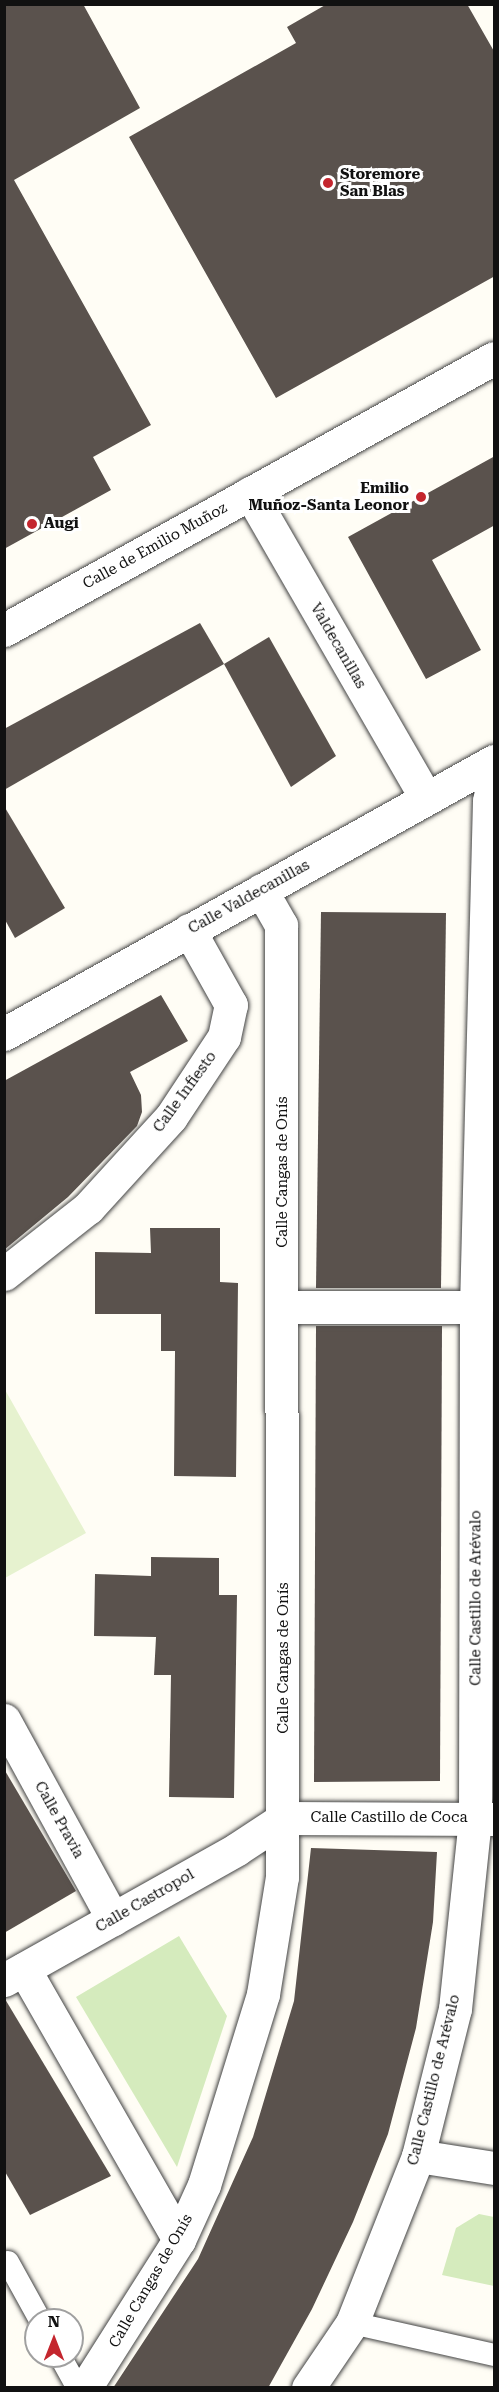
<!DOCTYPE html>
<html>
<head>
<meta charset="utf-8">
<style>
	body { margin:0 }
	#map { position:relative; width:499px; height:2392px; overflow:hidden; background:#fffdf5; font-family:"Roboto Serif",serif }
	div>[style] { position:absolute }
	.green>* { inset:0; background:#d5ebbd }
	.pitch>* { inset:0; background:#e6f2cf }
	.building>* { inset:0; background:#5a524d }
	.roads { filter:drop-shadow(0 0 2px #444) drop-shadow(0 0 2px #444) }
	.service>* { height:22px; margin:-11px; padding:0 11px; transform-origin:11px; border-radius:11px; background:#fff }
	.minor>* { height:33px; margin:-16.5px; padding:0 16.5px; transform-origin:16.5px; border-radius:16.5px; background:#fff }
	.dots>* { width:16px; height:16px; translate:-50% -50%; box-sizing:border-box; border:3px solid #fff; border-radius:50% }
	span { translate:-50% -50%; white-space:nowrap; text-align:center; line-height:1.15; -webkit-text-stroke:6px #fff; paint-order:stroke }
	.poi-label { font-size:15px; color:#111; font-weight:700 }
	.left { translate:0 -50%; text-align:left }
	.right { translate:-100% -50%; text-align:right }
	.street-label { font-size:15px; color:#111 }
	.frame { position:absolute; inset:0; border:6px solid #111; pointer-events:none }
	.north { position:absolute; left:24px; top:2308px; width:60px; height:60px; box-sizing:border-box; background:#fff; border:2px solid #a0a0a0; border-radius:50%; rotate:0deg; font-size:16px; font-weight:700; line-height:24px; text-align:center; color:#111 }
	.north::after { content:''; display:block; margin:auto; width:21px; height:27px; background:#c4262e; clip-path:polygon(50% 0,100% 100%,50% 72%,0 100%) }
</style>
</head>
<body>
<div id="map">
	<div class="green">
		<i style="clip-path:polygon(179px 1936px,227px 2016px,177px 2167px,76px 1997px)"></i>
		<i style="clip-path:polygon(479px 2214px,494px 2217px,494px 2286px,442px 2275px,456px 2228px)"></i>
	</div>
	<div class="pitch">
		<i style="clip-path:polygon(4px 1388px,86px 1533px,5px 1578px,4px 1578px)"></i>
	</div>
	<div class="building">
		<i style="clip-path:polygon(4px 4px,83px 4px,140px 108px,14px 180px,151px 425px,93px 457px,111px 490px,4px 549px)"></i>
		<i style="clip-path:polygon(327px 4px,467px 4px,495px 53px,495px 276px,276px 398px,129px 137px,296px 43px,287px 27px)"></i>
		<i style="clip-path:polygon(495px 456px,495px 525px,432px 560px,481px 650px,426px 679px,348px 537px)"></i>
		<i style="clip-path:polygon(200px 623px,224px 664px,4px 790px,4px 729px)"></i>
		<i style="clip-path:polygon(269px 637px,336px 756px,291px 787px,224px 664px)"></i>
		<i style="clip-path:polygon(4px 806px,65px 908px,15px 938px,4px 918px)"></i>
		<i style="clip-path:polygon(321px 912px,446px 913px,441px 1288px,316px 1288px)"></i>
		<i style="clip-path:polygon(161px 995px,188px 1041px,130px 1072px,141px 1095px,142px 1112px,137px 1126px,68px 1197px,4px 1250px,4px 1081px)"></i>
		<i style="clip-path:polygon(150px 1228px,220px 1228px,220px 1282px,238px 1283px,236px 1477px,174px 1476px,175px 1351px,161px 1351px,161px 1314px,95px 1314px,95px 1252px,151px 1253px)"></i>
		<i style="clip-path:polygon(316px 1326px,442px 1326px,440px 1781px,314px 1782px)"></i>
		<i style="clip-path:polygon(151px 1557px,219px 1558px,219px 1595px,237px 1595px,234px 1798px,169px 1797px,171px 1675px,154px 1675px,156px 1637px,94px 1636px,95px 1574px,151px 1576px)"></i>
		<i style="clip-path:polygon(4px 1769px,76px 1891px,4px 1933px)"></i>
		<i style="clip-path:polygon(311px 1848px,437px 1852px,433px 1922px,416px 2028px,388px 2134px,353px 2222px,312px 2309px,268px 2388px,113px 2388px,198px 2259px,253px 2137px,294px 2001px)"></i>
		<i style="clip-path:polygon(5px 1999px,111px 2176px,30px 2215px,4px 2170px)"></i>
	</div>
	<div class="roads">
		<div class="service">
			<i style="left:8px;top:2262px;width:66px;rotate:61.1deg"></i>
			<i style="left:352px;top:2323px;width:146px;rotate:12.7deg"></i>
			<i style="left:60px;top:2356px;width:37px;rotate:61deg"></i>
		</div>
		<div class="minor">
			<i style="left:250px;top:493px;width:352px;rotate:60deg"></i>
			<i style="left:4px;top:630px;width:560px;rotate:-29.03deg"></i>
			<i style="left:4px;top:1034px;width:561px;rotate:-29.12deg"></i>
			<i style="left:4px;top:1274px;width:107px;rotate:-38.2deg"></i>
			<i style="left:88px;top:1208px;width:123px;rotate:-47.6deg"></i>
			<i style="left:171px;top:1117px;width:96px;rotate:-56.5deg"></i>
			<i style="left:224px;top:1037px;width:33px;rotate:-78deg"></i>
			<i style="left:231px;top:1005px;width:86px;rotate:-119.2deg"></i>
			<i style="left:284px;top:1307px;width:192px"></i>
			<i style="left:4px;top:1720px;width:227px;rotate:61.3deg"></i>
			<i style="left:24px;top:1969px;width:312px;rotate:60.2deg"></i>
			<i style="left:4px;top:1980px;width:267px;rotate:-29.3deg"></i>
			<i style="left:237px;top:1849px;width:56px;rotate:-33.4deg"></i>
			<i style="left:284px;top:1818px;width:210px;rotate:0.3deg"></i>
			<i style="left:418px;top:2156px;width:77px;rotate:9deg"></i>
			<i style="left:85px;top:2388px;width:175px;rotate:-57.6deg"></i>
			<i style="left:179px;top:2240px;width:60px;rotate:-65.6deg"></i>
			<i style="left:204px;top:2185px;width:200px;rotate:-72.8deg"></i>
			<i style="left:263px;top:1994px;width:119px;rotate:-80.8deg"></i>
			<i style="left:282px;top:1877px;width:952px;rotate:-90.06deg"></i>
			<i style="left:281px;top:925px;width:40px;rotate:-119.7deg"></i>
			<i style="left:308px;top:2388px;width:78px;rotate:-55.9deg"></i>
			<i style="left:352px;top:2323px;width:180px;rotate:-68.4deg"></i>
			<i style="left:418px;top:2156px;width:152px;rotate:-75.9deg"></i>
			<i style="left:455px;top:2009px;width:192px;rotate:-84deg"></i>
			<i style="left:475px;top:1818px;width:511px;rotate:-89.89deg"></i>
			<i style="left:476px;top:1307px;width:506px;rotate:-88.53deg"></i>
			<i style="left:489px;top:801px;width:24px;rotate:-78deg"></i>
		</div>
	</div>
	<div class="dots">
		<i style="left:328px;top:183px;background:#c4262e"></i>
		<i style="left:421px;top:497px;background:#c4262e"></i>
		<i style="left:32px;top:524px;background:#c4262e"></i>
	</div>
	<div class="poi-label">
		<span class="left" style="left:340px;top:183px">Storemore<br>San Blas</span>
		<span class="right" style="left:409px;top:497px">Emilio<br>Muñoz-Santa Leonor</span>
		<span class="left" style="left:44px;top:524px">Augi</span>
	</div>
	<div class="street-label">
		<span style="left:155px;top:546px;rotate:-29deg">Calle de Emilio Muñoz</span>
		<span style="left:338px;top:646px;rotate:60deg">Valdecanillas</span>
		<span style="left:249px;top:897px;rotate:-29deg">Calle Valdecanillas</span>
		<span style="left:185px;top:1092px;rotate:-54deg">Calle Infiesto</span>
		<span style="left:283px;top:1172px;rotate:-90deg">Calle Cangas de Onís</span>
		<span style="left:476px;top:1598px;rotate:-90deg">Calle Castillo de Arévalo</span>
		<span style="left:284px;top:1658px;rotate:-90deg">Calle Cangas de Onís</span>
		<span style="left:389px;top:1818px">Calle Castillo de Coca</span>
		<span style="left:59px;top:1820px;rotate:61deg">Calle Pravia</span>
		<span style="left:145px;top:1901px;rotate:-30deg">Calle Castropol</span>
		<span style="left:434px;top:2080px;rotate:-76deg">Calle Castillo de Arévalo</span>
		<span style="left:151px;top:2281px;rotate:-60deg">Calle Cangas de Onís</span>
	</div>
	<div class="frame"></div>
	<div class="north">N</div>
</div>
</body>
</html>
